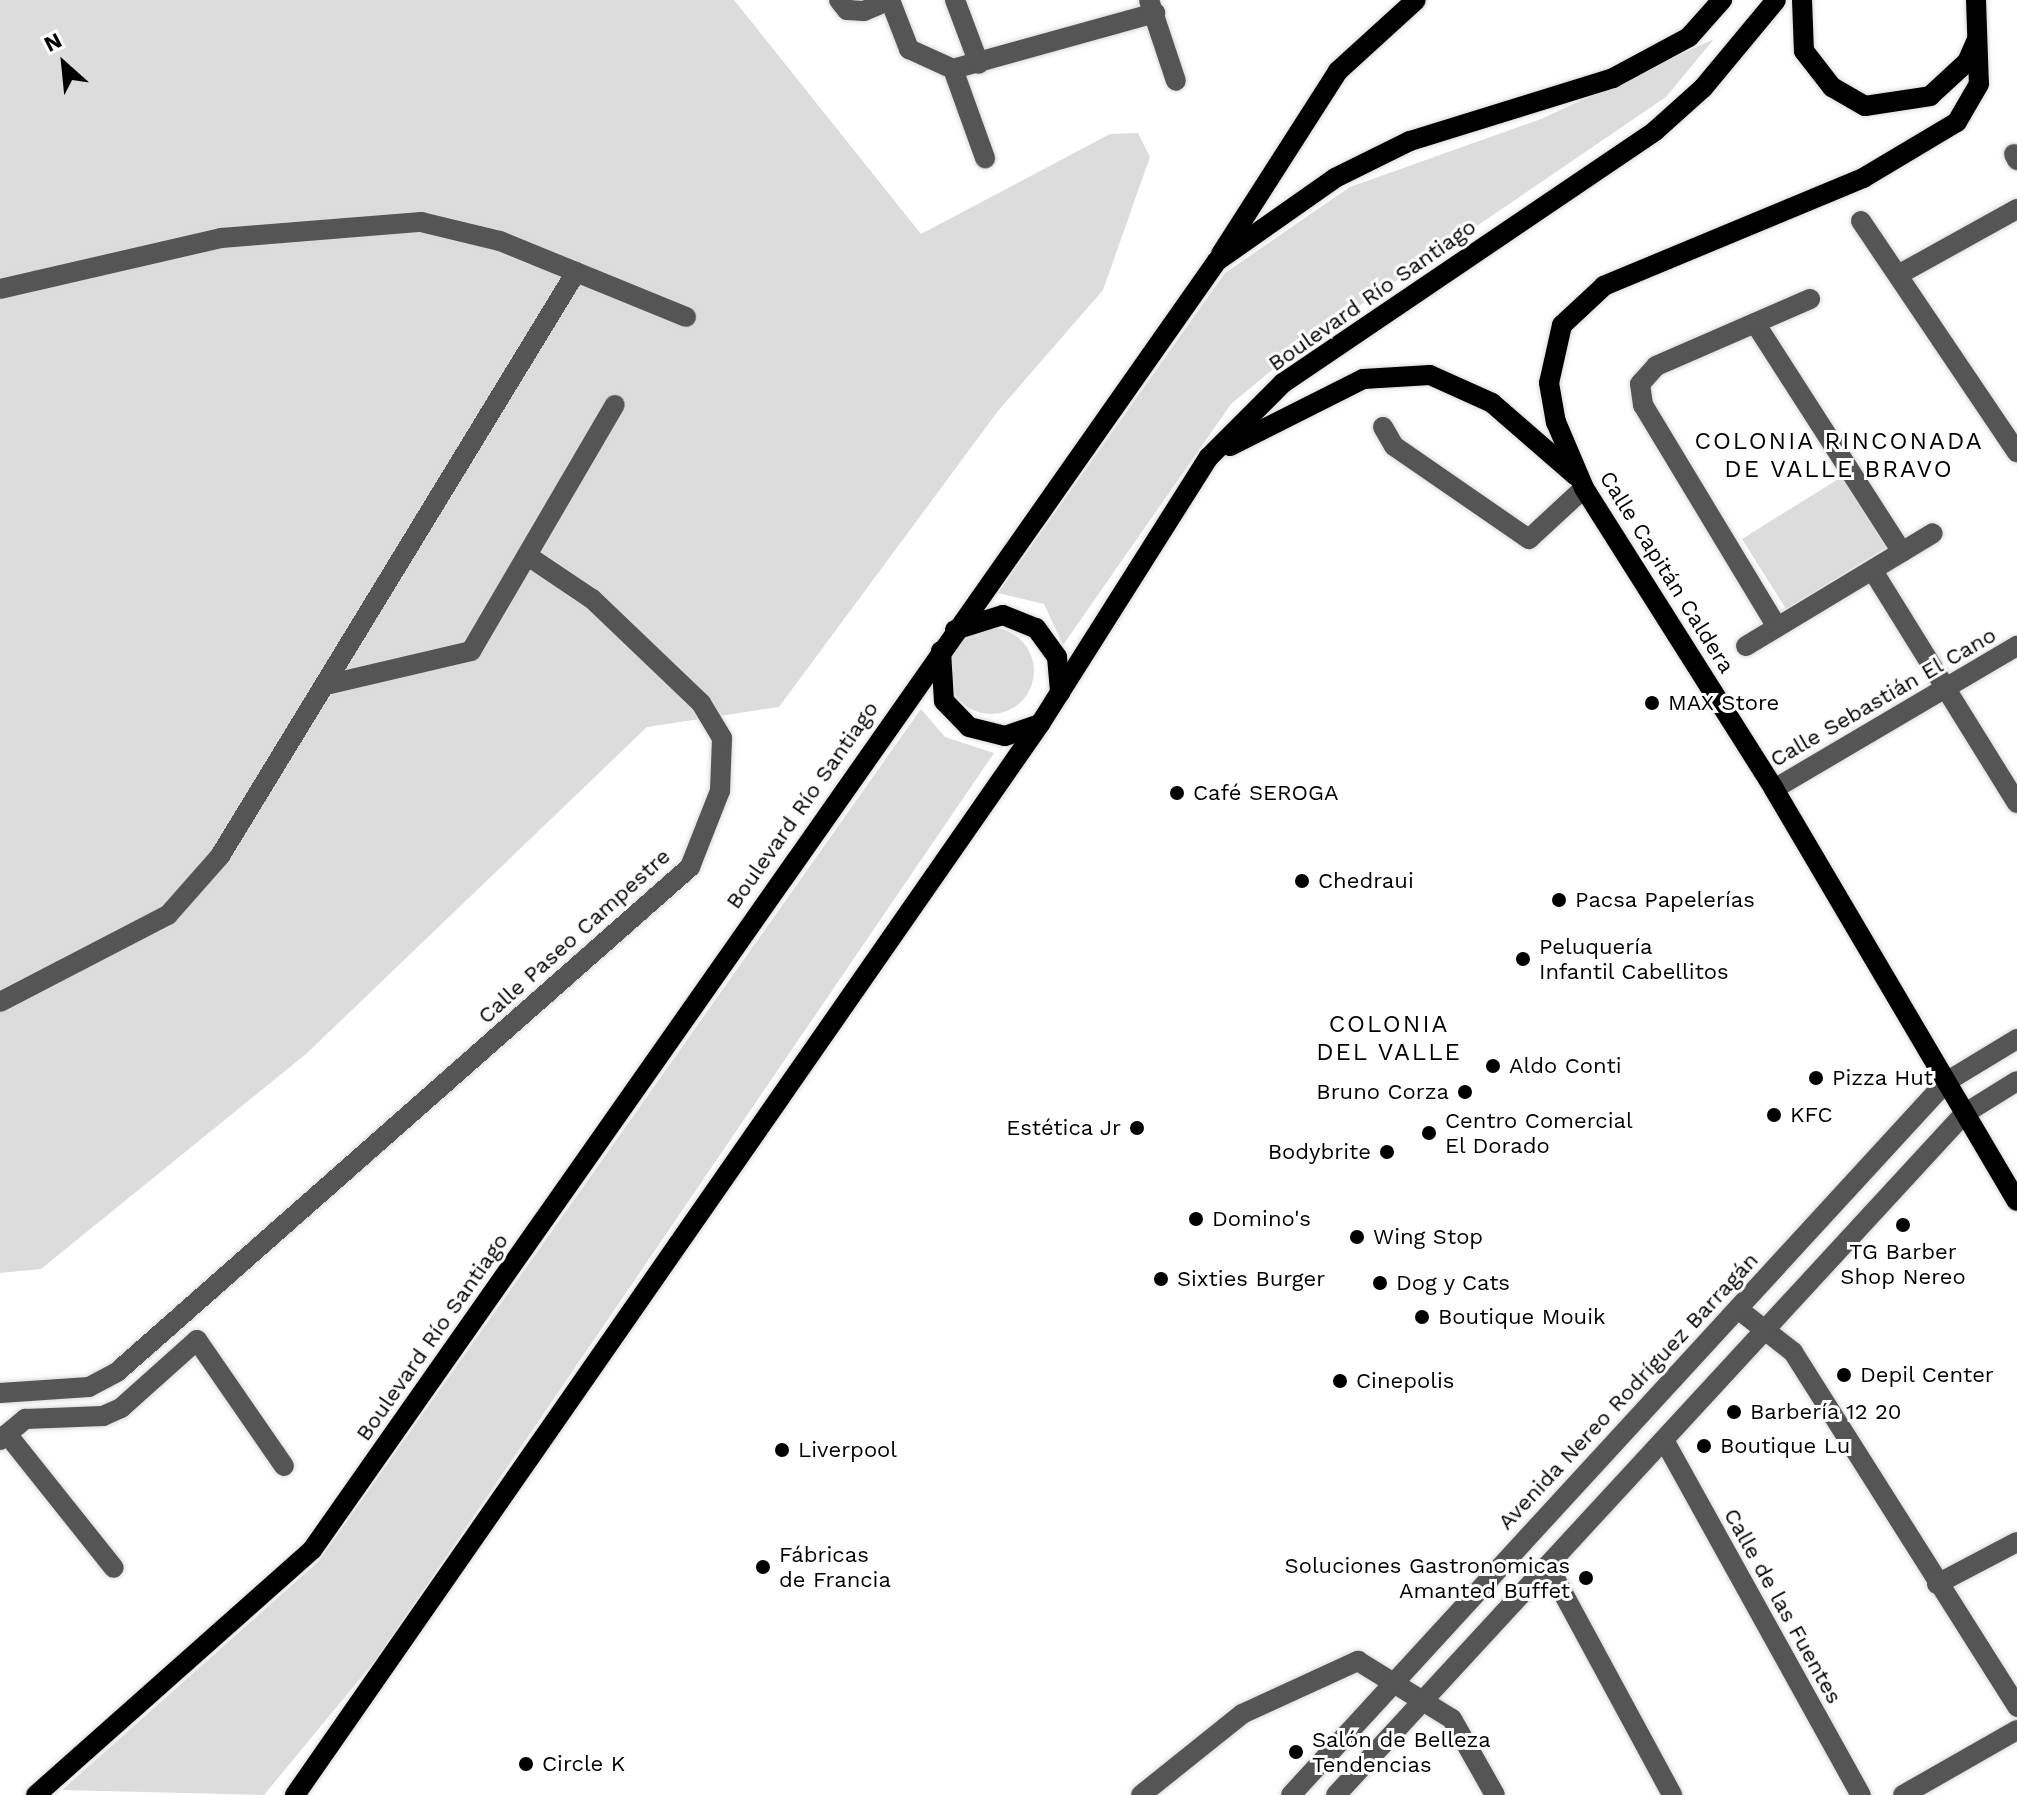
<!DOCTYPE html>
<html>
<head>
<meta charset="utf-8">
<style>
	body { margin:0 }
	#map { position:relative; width:2017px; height:1795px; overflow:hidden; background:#fff; font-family:"Work Sans",sans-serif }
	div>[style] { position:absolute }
	.green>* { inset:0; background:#dcdcdc }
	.round { border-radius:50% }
	.roads { filter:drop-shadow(0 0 2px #dbdbdb) drop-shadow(0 0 2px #dbdbdb) }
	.minor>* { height:20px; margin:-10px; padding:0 10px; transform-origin:10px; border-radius:10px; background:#555 }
	.major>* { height:20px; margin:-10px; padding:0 10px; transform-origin:10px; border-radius:10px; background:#000 }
	.dots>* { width:22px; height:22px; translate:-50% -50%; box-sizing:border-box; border:4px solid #fff; border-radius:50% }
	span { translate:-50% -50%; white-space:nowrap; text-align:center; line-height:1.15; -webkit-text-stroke:6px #fff; paint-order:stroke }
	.street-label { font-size:22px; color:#000 }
	.poi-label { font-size:22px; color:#000 }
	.left { translate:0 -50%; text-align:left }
	.right { translate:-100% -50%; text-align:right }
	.neighbourhood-label { font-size:24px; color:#000; letter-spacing:2px }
	.north { position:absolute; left:24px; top:24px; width:80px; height:80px; -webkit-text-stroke:6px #fff; paint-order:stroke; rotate:333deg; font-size:22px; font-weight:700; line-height:32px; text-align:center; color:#000 }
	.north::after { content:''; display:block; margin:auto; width:28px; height:36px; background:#000; clip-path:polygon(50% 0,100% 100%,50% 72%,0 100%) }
</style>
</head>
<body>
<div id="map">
	<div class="green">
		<i style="clip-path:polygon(0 0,734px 0,921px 234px,1110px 134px,1138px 133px,1150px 157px,1103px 290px,998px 411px,779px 707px,647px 727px,306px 1054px,41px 1269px,0 1273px)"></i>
		<i style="clip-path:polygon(1714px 39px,1666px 97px,1302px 345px,1231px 404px,1063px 645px,1044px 604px,998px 593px,1225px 273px,1350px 187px,1541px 119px)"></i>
		<i style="clip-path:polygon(1848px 473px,1892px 544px,1786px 609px,1742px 539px)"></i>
		<i class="round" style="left:948px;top:628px;width:86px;height:86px"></i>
		<i style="clip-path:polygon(921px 709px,945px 737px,994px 753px,377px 1658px,264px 1795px,62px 1790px,318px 1562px)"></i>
	</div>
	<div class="roads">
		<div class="minor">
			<i style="left:839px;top:0;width:13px;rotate:51deg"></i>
			<i style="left:847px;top:10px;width:17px;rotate:3deg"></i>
			<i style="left:864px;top:11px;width:28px;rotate:-23deg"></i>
			<i style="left:890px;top:0;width:53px;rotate:68.8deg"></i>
			<i style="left:909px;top:49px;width:48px;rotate:24.4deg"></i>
			<i style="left:953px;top:69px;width:210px;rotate:-15.5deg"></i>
			<i style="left:955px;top:0;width:68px;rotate:69.4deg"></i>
			<i style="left:1149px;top:0;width:85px;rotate:71.6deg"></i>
			<i style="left:953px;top:69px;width:95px;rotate:70.2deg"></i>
			<i style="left:2014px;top:154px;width:7px;rotate:63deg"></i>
			<i style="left:1861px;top:221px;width:279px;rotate:56deg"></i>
			<i style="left:1898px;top:275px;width:136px;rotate:-29deg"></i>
			<i style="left:0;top:289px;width:227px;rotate:-13deg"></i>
			<i style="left:221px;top:238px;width:201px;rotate:-4.6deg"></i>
			<i style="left:421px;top:222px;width:81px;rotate:13.5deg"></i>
			<i style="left:500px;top:241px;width:201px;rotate:22.2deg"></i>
			<i style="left:1755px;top:323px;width:272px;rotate:57.3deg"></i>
			<i style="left:1383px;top:427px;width:22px;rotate:60deg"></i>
			<i style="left:1394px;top:446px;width:164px;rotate:34.6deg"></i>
			<i style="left:1529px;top:539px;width:75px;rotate:-42.8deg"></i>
			<i style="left:1873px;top:571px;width:273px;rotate:58.2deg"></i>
			<i style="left:1777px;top:627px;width:259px;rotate:-121.1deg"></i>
			<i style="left:1643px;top:405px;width:21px;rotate:-98deg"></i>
			<i style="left:1640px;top:384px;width:24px;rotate:-48deg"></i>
			<i style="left:1656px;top:366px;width:168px;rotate:-23.5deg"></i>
			<i style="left:1746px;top:646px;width:218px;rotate:-31.1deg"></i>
			<i style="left:326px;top:685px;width:149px;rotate:-13.2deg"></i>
			<i style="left:471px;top:651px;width:285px;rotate:-59.7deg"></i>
			<i style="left:1774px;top:789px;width:282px;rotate:-30.5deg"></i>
			<i style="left:0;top:1002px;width:189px;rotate:-27.4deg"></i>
			<i style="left:168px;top:915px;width:79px;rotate:-48.6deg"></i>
			<i style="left:220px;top:856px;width:684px;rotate:-58.63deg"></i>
			<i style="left:1738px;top:1309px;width:70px;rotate:38deg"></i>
			<i style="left:1793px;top:1352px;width:420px;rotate:57.7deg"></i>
			<i style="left:0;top:1393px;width:89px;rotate:-3.9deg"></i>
			<i style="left:89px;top:1387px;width:32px;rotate:-28deg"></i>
			<i style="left:117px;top:1372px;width:764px;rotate:-41.39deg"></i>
			<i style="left:690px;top:867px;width:82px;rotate:-68.5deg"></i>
			<i style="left:720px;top:791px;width:53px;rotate:-87.8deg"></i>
			<i style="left:722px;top:738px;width:41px;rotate:-121deg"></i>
			<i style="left:701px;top:703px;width:151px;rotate:-136.3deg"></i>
			<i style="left:592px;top:599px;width:77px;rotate:-146.1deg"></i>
			<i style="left:7px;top:1434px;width:171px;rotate:51.4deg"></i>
			<i style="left:0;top:1440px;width:33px;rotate:-40deg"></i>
			<i style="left:25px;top:1419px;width:78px;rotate:-2.2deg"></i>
			<i style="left:103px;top:1416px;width:20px;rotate:-24deg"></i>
			<i style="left:121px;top:1408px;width:102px;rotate:-41.8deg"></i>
			<i style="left:197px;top:1340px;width:153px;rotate:55.4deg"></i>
			<i style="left:1664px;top:1440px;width:406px;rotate:61deg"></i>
			<i style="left:1550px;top:1569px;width:257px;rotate:61.6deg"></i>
			<i style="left:1937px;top:1584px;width:90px;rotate:-27.7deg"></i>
			<i style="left:1141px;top:1795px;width:129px;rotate:-38.7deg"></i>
			<i style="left:1242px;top:1714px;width:128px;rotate:-24.6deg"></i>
			<i style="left:1358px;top:1661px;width:110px;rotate:31.7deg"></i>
			<i style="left:1452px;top:1719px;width:87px;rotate:60.5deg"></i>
			<i style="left:1291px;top:1795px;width:968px;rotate:-47.43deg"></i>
			<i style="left:1946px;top:1082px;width:83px;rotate:-31.2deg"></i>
			<i style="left:1336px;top:1795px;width:926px;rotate:-47.32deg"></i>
			<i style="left:1964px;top:1114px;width:62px;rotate:-31.9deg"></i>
			<i style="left:1903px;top:1795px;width:131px;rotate:-29.7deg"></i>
		</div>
		<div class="major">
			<i style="left:1802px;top:0;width:51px;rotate:87.8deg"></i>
			<i style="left:1804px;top:51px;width:46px;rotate:52.1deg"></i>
			<i style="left:1832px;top:87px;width:38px;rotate:30deg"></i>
			<i style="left:1865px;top:106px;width:66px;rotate:-8.7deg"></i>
			<i style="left:1930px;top:96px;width:50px;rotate:-42.6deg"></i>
			<i style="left:1967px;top:62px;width:24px;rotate:-66deg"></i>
			<i style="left:1976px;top:0;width:84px;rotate:88deg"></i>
			<i style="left:1979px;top:84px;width:44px;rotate:120.1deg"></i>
			<i style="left:1957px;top:122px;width:109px;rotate:149.2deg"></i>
			<i style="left:1863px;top:178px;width:281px;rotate:157.4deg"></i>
			<i style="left:1604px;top:286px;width:57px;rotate:137.1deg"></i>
			<i style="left:1562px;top:325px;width:59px;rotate:102.6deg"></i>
			<i style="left:1549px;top:383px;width:40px;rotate:80deg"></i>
			<i style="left:1556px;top:422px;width:72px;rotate:67deg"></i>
			<i style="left:1584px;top:488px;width:356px;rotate:57.7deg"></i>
			<i style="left:1774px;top:789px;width:478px;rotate:59.5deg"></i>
			<i style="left:1221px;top:254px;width:217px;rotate:-57.4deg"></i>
			<i style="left:1338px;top:71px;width:105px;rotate:-42.3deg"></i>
			<i style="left:1230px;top:446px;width:149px;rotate:-26.7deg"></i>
			<i style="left:1363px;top:379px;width:67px;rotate:-3.4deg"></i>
			<i style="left:1430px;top:375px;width:68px;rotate:24.3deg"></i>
			<i style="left:1492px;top:403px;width:111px;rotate:41deg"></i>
			<i style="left:955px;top:630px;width:50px;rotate:-17.4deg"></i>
			<i style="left:1003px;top:615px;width:35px;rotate:22deg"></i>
			<i style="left:1036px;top:628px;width:36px;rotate:54deg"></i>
			<i style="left:1057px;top:657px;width:36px;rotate:85deg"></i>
			<i style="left:941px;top:651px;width:50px;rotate:86.6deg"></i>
			<i style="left:944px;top:701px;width:36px;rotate:46deg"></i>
			<i style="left:969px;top:727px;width:37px;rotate:14deg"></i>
			<i style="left:1005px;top:736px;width:37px;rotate:-19deg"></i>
			<i style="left:36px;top:1795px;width:369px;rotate:-41.6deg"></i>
			<i style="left:312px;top:1550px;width:1575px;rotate:-54.93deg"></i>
			<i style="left:1217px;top:261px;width:144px;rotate:-35.1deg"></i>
			<i style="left:1335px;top:178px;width:84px;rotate:-26.3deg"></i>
			<i style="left:1410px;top:141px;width:213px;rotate:-17.2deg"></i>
			<i style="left:1613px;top:78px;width:86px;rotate:-28.3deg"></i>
			<i style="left:1689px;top:37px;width:50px;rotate:-48.3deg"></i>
			<i style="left:295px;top:1795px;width:1305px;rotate:-55.18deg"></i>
			<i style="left:1040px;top:724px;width:316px;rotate:-57.7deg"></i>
			<i style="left:1209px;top:457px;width:105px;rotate:-45deg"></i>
			<i style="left:1283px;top:383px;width:449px;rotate:-34.1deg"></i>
			<i style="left:1655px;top:131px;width:64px;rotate:-41.9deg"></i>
			<i style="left:1703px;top:88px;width:114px;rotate:-50.3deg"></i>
		</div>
	</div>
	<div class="dots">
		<i style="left:1652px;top:703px;background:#000"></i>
		<i style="left:1177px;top:793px;background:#000"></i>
		<i style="left:1302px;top:881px;background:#000"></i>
		<i style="left:1559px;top:900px;background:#000"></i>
		<i style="left:1523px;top:959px;background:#000"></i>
		<i style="left:1493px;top:1066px;background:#000"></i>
		<i style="left:1816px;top:1078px;background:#000"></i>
		<i style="left:1465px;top:1092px;background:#000"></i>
		<i style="left:1774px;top:1115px;background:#000"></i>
		<i style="left:1137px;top:1128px;background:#000"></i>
		<i style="left:1429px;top:1133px;background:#000"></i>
		<i style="left:1387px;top:1152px;background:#000"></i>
		<i style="left:1196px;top:1219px;background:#000"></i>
		<i style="left:1903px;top:1225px;background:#000"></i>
		<i style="left:1357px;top:1237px;background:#000"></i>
		<i style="left:1161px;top:1279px;background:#000"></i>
		<i style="left:1380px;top:1283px;background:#000"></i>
		<i style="left:1422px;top:1317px;background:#000"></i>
		<i style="left:1844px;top:1375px;background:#000"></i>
		<i style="left:1340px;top:1381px;background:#000"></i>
		<i style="left:1734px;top:1412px;background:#000"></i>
		<i style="left:1704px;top:1446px;background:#000"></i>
		<i style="left:782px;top:1450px;background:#000"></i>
		<i style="left:763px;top:1567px;background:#000"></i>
		<i style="left:1586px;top:1578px;background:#000"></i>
		<i style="left:1296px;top:1752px;background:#000"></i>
		<i style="left:526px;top:1764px;background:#000"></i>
	</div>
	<div class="street-label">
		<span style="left:1372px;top:295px;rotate:-35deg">Boulevard Río Santiago</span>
		<span style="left:1667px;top:572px;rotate:58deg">Calle Capitán Caldera</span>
		<span style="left:1883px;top:697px;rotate:-30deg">Calle Sebastián El Cano</span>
		<span style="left:802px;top:805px;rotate:-55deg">Boulevard Río Santiago</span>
		<span style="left:574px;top:936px;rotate:-42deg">Calle Paseo Campestre</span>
		<span style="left:432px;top:1337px;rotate:-55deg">Boulevard Río Santiago</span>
		<span style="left:1628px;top:1391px;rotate:-47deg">Avenida Nereo Rodríguez Barragán</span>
		<span style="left:1783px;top:1606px;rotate:61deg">Calle de las Fuentes</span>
	</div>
	<div class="poi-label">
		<span class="left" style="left:1668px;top:703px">MAX Store</span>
		<span class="left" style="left:1193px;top:793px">Café SEROGA</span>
		<span class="left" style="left:1318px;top:881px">Chedraui</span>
		<span class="left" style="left:1575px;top:900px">Pacsa Papelerías</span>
		<span class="left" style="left:1539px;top:959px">Peluquería<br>Infantil Cabellitos</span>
		<span class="left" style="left:1509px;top:1066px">Aldo Conti</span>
		<span class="left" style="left:1832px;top:1078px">Pizza Hut</span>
		<span class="right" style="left:1449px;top:1092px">Bruno Corza</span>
		<span class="left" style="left:1790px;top:1115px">KFC</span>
		<span class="left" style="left:1445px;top:1133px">Centro Comercial<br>El Dorado</span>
		<span class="right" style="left:1121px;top:1128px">Estética Jr</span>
		<span class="right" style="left:1371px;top:1152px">Bodybrite</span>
		<span class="left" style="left:1212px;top:1219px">Domino's</span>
		<span class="left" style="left:1373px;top:1237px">Wing Stop</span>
		<span style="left:1903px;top:1264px">TG Barber<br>Shop Nereo</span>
		<span class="left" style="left:1177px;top:1279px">Sixties Burger</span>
		<span class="left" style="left:1396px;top:1283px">Dog y Cats</span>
		<span class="left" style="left:1438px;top:1317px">Boutique Mouik</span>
		<span class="left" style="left:1860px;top:1375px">Depil Center</span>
		<span class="left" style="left:1356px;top:1381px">Cinepolis</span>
		<span class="left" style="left:1750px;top:1412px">Barbería 12 20</span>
		<span class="left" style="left:1720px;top:1446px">Boutique Lu</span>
		<span class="left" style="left:798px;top:1450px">Liverpool</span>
		<span class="left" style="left:779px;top:1567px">Fábricas<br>de Francia</span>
		<span class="right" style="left:1570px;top:1578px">Soluciones Gastronomicas<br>Amanted Buffet</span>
		<span class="left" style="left:1312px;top:1752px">Salón de Belleza<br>Tendencias</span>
		<span class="left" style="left:542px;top:1764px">Circle K</span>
	</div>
	<div class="neighbourhood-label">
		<span style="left:1839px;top:456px">COLONIA RINCONADA<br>DE VALLE BRAVO</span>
		<span style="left:1389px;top:1039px">COLONIA<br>DEL VALLE</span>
	</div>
	<div class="north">N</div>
</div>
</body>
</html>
